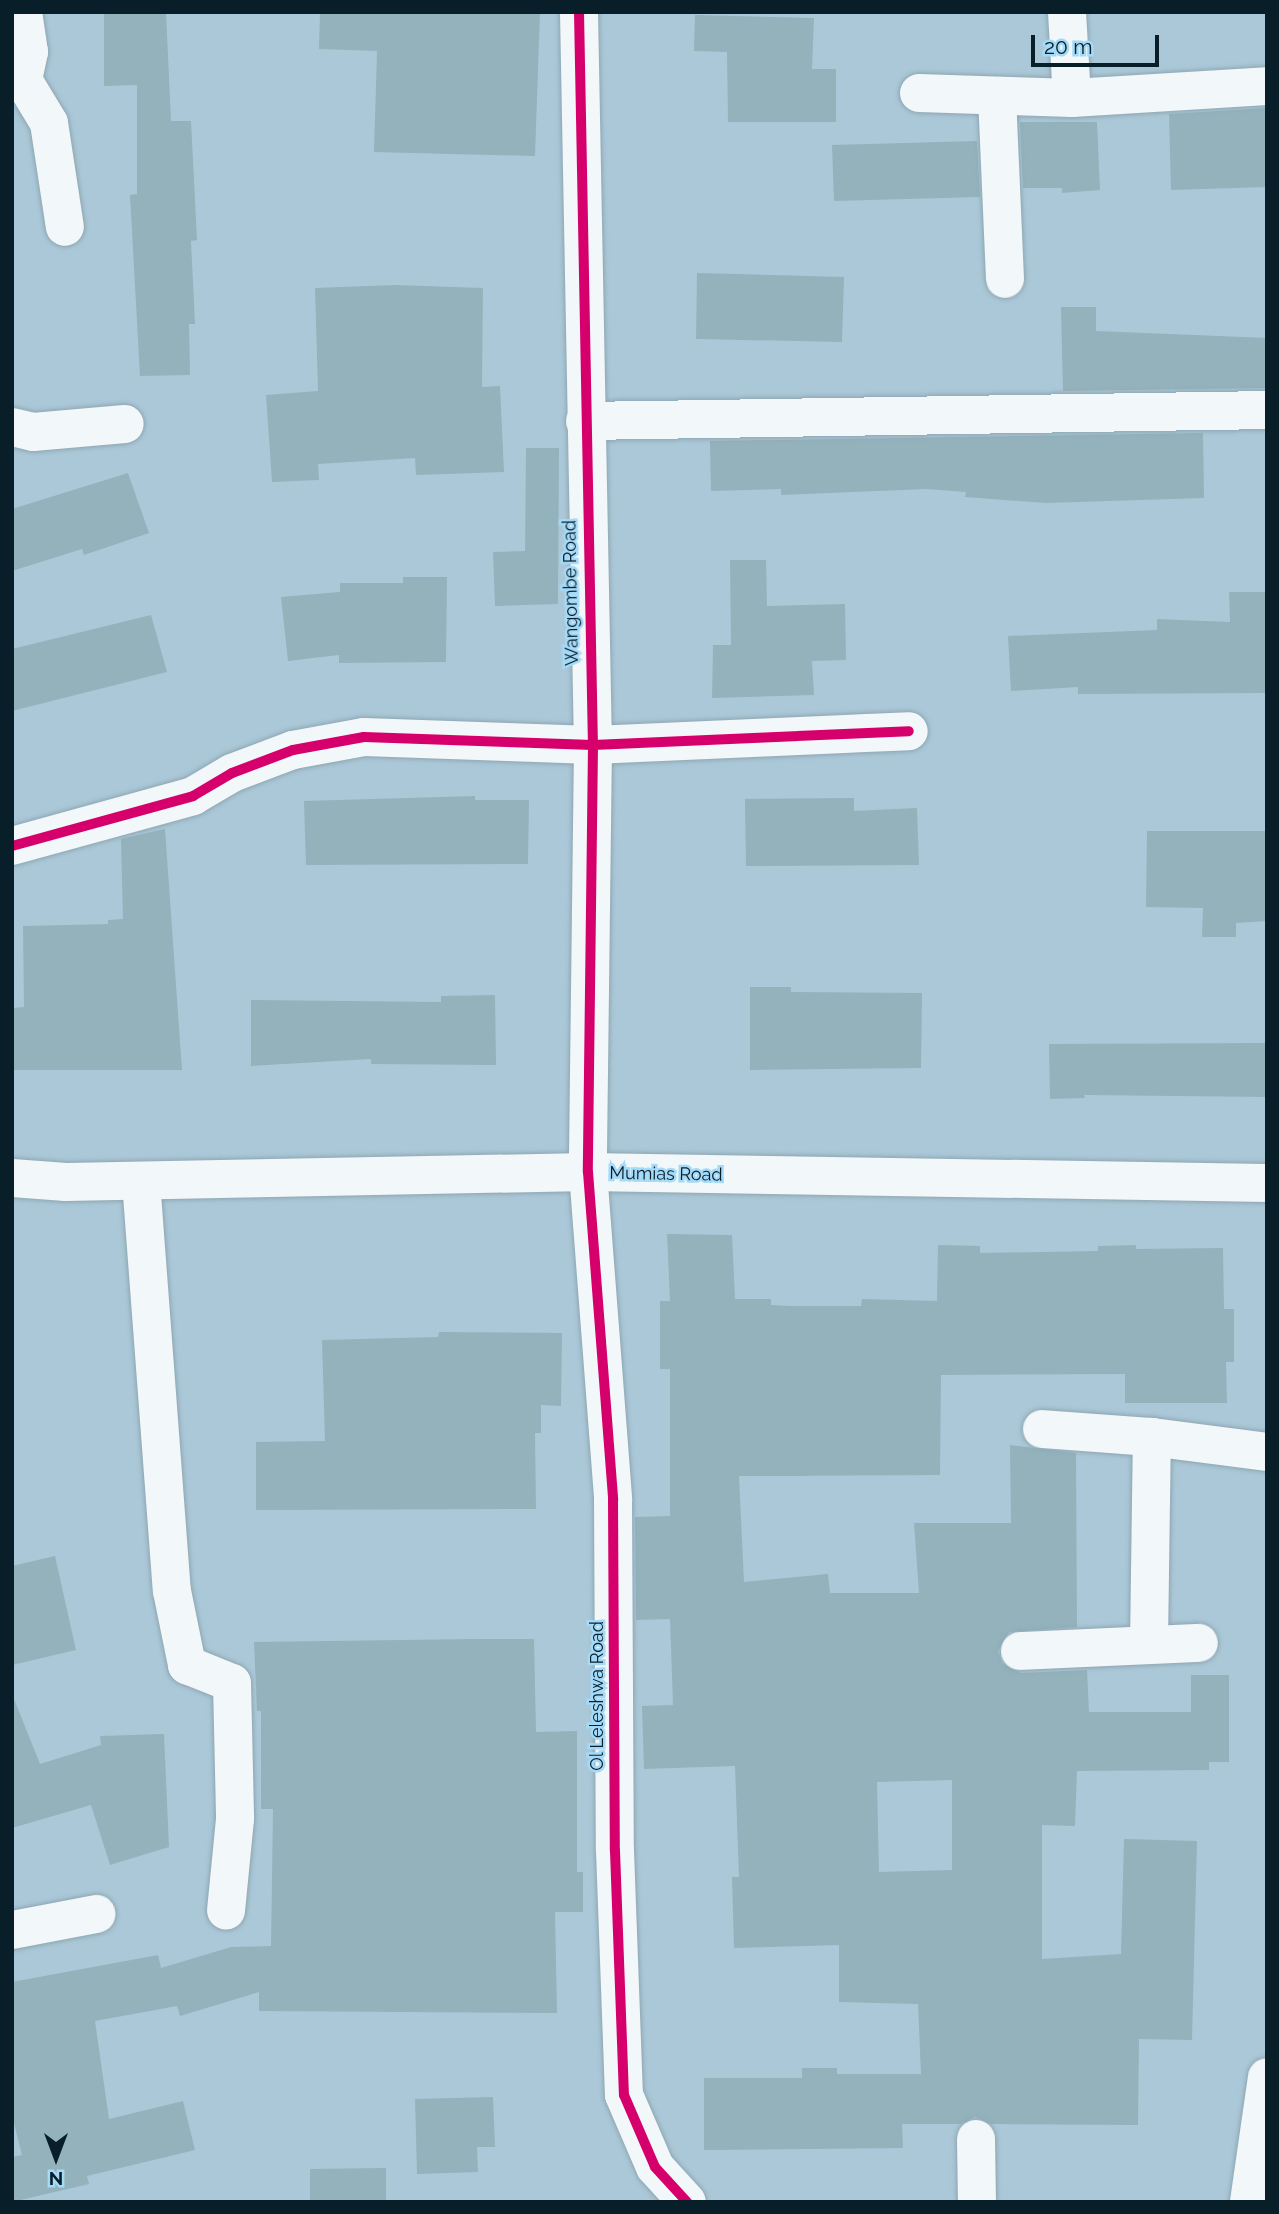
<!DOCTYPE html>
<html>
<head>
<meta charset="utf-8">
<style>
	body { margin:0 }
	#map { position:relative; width:1279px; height:2214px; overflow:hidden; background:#abc8d8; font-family:Raleway,sans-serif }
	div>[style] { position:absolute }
	.building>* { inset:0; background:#93b2bc }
	.roads { filter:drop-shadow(0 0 2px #8ea6b2) drop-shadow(0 0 2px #8ea6b2) }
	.minor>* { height:38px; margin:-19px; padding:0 19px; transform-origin:19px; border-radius:19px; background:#f2f7f9 }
	.major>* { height:38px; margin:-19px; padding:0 19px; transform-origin:19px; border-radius:19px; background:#f2f7f9 }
	.cycleway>* { height:10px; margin:-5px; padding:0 5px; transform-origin:5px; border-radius:5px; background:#d6006c }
	span { translate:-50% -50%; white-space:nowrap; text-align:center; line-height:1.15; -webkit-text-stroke:5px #a4daf8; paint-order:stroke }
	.street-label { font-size:18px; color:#081e28 }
	.frame { position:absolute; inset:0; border:14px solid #081e28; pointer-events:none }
	.north { position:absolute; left:21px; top:2123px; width:70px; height:70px; -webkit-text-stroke:5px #a4daf8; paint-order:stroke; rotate:180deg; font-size:19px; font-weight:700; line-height:28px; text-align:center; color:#081e28 }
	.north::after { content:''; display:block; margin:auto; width:24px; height:32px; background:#081e28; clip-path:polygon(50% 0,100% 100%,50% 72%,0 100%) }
	.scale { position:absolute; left:1031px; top:35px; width:128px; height:32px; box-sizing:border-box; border:4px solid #081e28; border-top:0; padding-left:9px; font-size:21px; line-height:24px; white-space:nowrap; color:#081e28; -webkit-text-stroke:5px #a4daf8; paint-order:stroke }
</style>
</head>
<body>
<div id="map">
	<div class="building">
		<i style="clip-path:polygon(104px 12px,166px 12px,171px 121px,191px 121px,197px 240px,191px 241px,195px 324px,189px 324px,190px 375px,140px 376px,130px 195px,137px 194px,137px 85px,104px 86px)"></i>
		<i style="clip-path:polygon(320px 12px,540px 12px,535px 156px,374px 152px,377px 51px,319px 49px)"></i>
		<i style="clip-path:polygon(695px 15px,814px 18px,812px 69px,836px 69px,836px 122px,728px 122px,727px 52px,694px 51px)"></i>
		<i style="clip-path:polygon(1267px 108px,1267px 187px,1171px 190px,1169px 114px)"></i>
		<i style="clip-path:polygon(1020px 122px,1097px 122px,1100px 190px,1062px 193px,1062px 188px,1023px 188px)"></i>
		<i style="clip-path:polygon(977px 141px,980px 197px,834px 201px,832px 145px)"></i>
		<i style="clip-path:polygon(697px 273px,844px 277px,842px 342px,696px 339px)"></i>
		<i style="clip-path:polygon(396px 285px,483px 288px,482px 387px,500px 386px,504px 472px,416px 475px,415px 458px,318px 464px,319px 480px,272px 482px,266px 395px,318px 391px,315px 288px)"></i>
		<i style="clip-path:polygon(1061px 307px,1096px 307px,1096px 331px,1267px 338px,1267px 388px,1063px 391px)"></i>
		<i style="clip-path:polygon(1203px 433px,1204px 498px,1046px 503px,965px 497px,966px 492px,926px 489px,781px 495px,781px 489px,711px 491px,710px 441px)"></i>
		<i style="clip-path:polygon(526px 448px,559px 448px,558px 604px,495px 606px,493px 552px,525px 551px)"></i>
		<i style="clip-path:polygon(128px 473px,149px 533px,84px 555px,82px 549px,12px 571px,12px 509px)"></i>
		<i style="clip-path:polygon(730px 560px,766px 560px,767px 606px,845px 604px,846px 660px,812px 661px,814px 695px,712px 698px,713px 645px,731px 645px)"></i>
		<i style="clip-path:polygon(403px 577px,447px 577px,446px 662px,339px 663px,339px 655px,288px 661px,281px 597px,340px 592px,340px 583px,403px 583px)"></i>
		<i style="clip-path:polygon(1229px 592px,1267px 592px,1267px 693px,1078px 694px,1078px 687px,1011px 691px,1008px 636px,1157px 630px,1157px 619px,1230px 622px)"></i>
		<i style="clip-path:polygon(151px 615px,167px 672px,12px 711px,12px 649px)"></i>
		<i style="clip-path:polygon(475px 796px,475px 800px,529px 800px,528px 864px,306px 865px,304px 801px)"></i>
		<i style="clip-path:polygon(854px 798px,854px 811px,917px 808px,919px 865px,746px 866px,745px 799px)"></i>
		<i style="clip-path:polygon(165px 829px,182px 1070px,12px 1070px,12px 1008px,24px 1007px,23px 926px,108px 924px,108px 920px,123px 919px,121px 839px)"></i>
		<i style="clip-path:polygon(1147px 831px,1267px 831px,1267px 921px,1236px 923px,1236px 937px,1202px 937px,1203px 908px,1146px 907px)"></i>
		<i style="clip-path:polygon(750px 987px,791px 987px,791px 992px,922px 993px,921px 1068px,750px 1070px)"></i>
		<i style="clip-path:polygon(495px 995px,496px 1065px,371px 1064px,371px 1059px,251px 1066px,251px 1000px,441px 1002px,441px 996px)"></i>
		<i style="clip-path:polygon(1267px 1043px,1267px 1097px,1084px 1095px,1085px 1098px,1050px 1099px,1049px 1044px)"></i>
		<i style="clip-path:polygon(evenodd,667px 1234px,732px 1235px,735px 1299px,771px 1299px,771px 1305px,790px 1306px,861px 1306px,862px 1299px,937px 1301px,938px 1245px,980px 1246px,980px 1253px,1098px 1251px,1098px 1246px,1136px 1245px,1136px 1249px,1223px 1248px,1224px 1309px,1234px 1309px,1234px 1362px,1226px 1362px,1227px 1403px,1125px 1403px,1125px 1374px,941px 1375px,940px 1475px,739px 1476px,744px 1582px,828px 1574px,830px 1593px,919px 1593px,914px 1523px,1011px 1523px,1010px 1445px,1076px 1453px,1077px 1627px,1009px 1632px,998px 1651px,1002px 1663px,1021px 1673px,1087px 1670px,1089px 1712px,1191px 1712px,1191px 1675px,1229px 1675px,1229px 1762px,1209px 1762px,1209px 1770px,1077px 1771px,1075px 1826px,1042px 1825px,1042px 1959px,1121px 1954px,1124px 1839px,1197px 1841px,1192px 2040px,1139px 2039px,1138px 2125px,991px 2124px,975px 2117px,961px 2124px,902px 2124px,903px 2148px,704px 2150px,704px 2078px,802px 2078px,802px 2068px,837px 2068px,837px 2074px,921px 2074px,918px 2004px,839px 2002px,839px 1945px,734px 1948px,732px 1877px,739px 1877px,735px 1766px,644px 1769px,642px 1706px,673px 1705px,670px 1619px,636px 1620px,635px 1517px,670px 1516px,670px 1369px,660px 1369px,660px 1301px,670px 1301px,667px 1234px,952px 1780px,952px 1870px,879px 1872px,877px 1782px,952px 1780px)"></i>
		<i style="clip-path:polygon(439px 1332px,562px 1333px,561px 1406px,541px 1405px,541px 1433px,535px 1433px,536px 1509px,256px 1510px,256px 1442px,325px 1441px,322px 1340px,438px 1337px)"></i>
		<i style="clip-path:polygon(55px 1556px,76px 1650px,12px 1665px,12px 1566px)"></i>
		<i style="clip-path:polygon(477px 1639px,534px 1639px,536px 1732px,577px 1731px,577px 1872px,583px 1872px,583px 1912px,555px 1912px,557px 2013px,259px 2011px,259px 1992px,180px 2016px,177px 2006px,95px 2021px,109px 2119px,183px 2101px,195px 2150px,87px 2176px,89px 2184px,12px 2202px,12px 2157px,22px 2155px,12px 2115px,12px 1982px,158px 1955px,161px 1968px,231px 1947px,271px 1946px,273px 1809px,261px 1809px,261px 1711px,257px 1711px,254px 1642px)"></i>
		<i style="clip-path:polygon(14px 1699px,40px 1764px,101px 1745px,100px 1736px,164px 1734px,169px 1847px,110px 1865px,91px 1805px,12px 1828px)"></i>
		<i style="clip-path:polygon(493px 2097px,495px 2147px,477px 2147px,478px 2172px,417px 2174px,415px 2099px)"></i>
		<i style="clip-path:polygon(386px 2168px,386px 2202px,310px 2202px,310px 2169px)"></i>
	</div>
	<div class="roads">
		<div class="minor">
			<i style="left:579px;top:12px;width:733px;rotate:88.91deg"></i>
			<i style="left:593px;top:745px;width:427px;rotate:90.7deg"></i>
			<i style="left:588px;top:1172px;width:329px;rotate:85.6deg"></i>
			<i style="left:613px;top:1500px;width:351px;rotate:89.7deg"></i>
			<i style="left:615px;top:1851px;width:244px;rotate:87.9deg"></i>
			<i style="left:624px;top:2095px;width:78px;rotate:66.7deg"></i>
			<i style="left:655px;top:2167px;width:47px;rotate:47.6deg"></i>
			<i style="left:1067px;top:12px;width:86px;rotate:86.7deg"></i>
			<i style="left:12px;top:80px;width:11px"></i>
			<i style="left:23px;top:80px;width:29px;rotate:-78deg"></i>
			<i style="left:29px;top:52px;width:40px;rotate:-98.5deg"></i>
			<i style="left:23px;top:80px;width:50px;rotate:58.8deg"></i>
			<i style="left:49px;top:123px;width:105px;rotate:81.3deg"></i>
			<i style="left:919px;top:93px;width:153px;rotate:1.9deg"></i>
			<i style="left:1072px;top:98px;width:195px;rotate:-3.5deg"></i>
			<i style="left:997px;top:96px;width:183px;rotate:87.5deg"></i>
			<i style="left:585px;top:421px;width:682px;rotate:-0.92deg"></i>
			<i style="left:12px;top:427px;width:22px;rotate:13deg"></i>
			<i style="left:33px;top:432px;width:92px;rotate:-5deg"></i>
			<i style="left:12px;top:846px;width:188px;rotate:-15.4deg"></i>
			<i style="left:193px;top:796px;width:45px;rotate:-30.5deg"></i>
			<i style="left:232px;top:773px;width:65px;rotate:-20.7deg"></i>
			<i style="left:293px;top:750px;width:72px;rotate:-10.4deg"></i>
			<i style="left:364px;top:737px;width:229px;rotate:2deg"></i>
			<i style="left:593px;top:745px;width:316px;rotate:-2.5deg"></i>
			<i style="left:141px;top:1181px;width:411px;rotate:85.7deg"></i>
			<i style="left:172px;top:1591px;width:76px;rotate:78.5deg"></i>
			<i style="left:187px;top:1665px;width:48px;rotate:21.8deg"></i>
			<i style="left:232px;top:1683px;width:136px;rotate:88.7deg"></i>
			<i style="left:235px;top:1819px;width:92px;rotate:95.6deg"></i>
			<i style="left:1042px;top:1429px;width:110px;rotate:4.2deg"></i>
			<i style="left:1149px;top:1644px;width:207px;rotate:-89.2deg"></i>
			<i style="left:1152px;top:1437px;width:116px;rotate:7.4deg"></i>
			<i style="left:1020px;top:1651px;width:179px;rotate:-2.6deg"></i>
			<i style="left:12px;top:1930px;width:86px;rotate:-10.8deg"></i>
			<i style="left:976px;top:2139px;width:63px;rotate:89.1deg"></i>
			<i style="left:1249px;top:2202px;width:126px;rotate:-81.8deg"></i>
		</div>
		<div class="major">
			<i style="left:12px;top:1178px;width:54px;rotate:4.2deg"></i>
			<i style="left:66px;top:1182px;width:522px;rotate:-1.1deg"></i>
			<i style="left:588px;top:1172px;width:679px;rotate:0.93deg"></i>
		</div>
	</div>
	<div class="cycleway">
		<i style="left:579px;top:12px;width:733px;rotate:88.91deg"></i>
		<i style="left:593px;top:745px;width:427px;rotate:90.7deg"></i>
		<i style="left:588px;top:1172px;width:329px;rotate:85.6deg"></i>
		<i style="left:613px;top:1500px;width:351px;rotate:89.7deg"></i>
		<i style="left:615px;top:1851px;width:244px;rotate:87.9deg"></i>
		<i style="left:624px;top:2095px;width:78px;rotate:66.7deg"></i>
		<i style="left:655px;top:2167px;width:47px;rotate:47.6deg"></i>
		<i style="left:12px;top:846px;width:188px;rotate:-15.4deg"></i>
		<i style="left:193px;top:796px;width:45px;rotate:-30.5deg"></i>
		<i style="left:232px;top:773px;width:65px;rotate:-20.7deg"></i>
		<i style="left:293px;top:750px;width:72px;rotate:-10.4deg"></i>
		<i style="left:364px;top:737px;width:229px;rotate:2deg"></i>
		<i style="left:593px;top:745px;width:316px;rotate:-2.5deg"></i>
	</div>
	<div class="street-label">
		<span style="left:571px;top:593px;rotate:-91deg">Wangombe Road</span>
		<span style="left:666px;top:1174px;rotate:1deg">Mumias Road</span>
		<span style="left:597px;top:1696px;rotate:-90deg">Ol Leleshwa Road</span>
	</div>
	<div class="frame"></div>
	<div class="north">N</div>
	<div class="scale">20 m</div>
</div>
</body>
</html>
